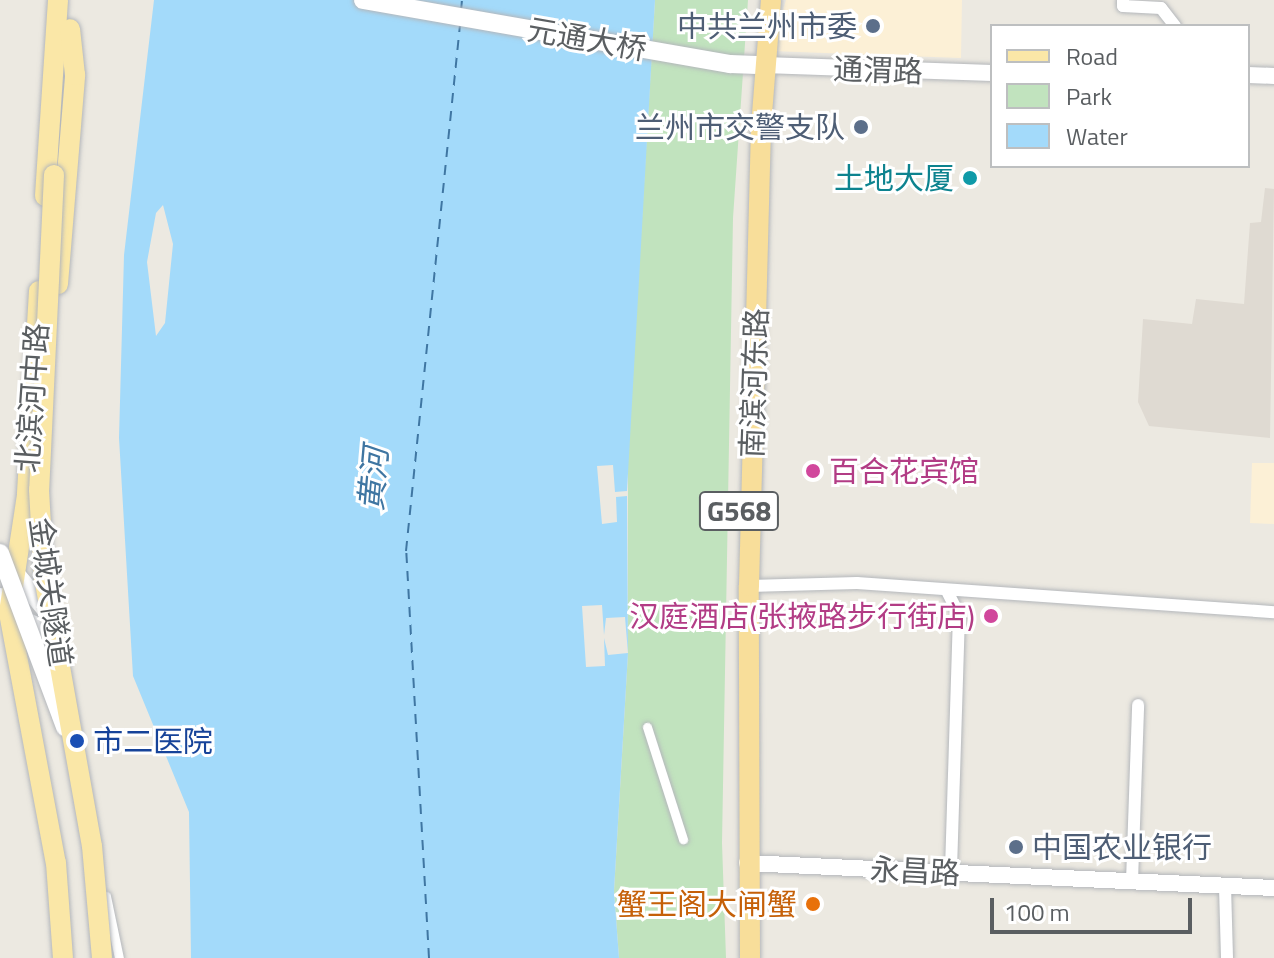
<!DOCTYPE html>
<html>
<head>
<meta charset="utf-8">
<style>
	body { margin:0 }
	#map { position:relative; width:1274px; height:958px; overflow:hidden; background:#ece9e1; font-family:"Titillium Web","Noto Sans SC",sans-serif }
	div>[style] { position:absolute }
	.commercial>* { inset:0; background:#fcf0d6 }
	.education>* { inset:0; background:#dfdad2 }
	.green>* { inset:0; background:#c1e3be }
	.water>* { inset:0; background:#a3dafa }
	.pier>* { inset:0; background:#ece9e1 }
	.ferry>* { height:2px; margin-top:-1px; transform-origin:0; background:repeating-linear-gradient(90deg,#3f76a2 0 10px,transparent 0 18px) }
	.roads { filter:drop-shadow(0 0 2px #b4b7bb) drop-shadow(0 0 2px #b4b7bb) }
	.pedestrian>* { height:9px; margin:-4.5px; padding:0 4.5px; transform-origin:4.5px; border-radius:4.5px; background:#fff }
	.minor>* { height:12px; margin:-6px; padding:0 6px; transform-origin:6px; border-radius:6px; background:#fff }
	.tertiary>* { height:16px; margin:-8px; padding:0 8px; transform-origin:8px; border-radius:8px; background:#fff }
	.secondary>* { height:18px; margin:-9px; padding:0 9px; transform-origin:9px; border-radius:9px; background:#fff }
	.primary>* { height:20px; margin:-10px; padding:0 10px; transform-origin:10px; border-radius:10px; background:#fae7a7 }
	.trunk>* { height:20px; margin:-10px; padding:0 10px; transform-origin:10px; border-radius:10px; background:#f8de9a }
	.bridges { filter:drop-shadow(0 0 2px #b3b6bb) drop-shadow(0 0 2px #b3b6bb) }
	.secondary-bridge>* { height:18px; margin:-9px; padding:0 9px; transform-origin:9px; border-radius:9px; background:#fff }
	.primary-bridge>* { height:20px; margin:-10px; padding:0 10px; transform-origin:10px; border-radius:10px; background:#fae7a7 }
	.dots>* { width:22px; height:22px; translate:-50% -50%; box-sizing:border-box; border:4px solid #fff; border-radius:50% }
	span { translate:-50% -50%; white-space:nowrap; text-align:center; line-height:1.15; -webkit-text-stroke:6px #fff; paint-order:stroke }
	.shield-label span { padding:2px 6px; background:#fff; border:2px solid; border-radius:6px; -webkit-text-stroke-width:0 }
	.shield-label { font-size:28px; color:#5a5e61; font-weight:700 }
	.service-label { font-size:30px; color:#4e5e75 }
	.right { translate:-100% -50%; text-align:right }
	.left { translate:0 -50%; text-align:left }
	.street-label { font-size:30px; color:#5a5e61 }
	.culture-label { font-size:30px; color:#0d838f }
	.hotel-label { font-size:30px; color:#b23c85 }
	.transit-label { font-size:30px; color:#164399 }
	.food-label { font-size:30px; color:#c56008 }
	.water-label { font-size:32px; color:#3f76a2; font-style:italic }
	.legend { position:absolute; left:990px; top:24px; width:260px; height:144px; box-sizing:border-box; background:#fff; border:2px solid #bdbfc0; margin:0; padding:10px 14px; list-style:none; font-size:24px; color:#5a5e61 }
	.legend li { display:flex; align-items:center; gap:16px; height:40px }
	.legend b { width:40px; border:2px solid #bdbfc0 }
	.scale { position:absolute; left:990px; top:898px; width:202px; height:36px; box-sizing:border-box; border:4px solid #5a5e61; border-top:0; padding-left:10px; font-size:24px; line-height:28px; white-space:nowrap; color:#5a5e61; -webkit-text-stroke:6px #fff; paint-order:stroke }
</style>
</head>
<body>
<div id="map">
	<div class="commercial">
		<i style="clip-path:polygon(786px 0,962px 0,961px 58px,771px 51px)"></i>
		<i style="clip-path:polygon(1252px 463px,1274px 463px,1274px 524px,1250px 523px)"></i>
	</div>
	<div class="education">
		<i style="clip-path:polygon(1265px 188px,1274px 189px,1270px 438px,1149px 426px,1138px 402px,1143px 319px,1192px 324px,1196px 299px,1244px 304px,1250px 223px,1261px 222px)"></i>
	</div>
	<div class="green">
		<i style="clip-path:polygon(655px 0,748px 0,733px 218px,722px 843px,726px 958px,619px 958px,614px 891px,628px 653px,628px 451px)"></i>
	</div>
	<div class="water">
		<i style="clip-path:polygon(evenodd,154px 0,655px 0,627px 491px,628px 653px,614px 891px,619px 958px,191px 958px,189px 812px,133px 676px,119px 438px,124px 255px,154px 0,163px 205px,173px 244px,165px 323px,156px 336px,147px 262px,156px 213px,163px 205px)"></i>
	</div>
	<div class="pier">
		<i style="clip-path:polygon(613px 465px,615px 492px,627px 491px,627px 496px,616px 497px,617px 522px,602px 524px,597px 466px)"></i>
		<i style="clip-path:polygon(602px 605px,604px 635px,606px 618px,625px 617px,628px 653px,608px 655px,604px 638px,605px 666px,586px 667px,582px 606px)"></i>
	</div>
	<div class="ferry">
		<i style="left:461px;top:11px;width:11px;rotate:-85deg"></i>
		<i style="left:429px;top:958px;width:408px;rotate:-93.2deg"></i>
		<i style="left:406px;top:551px;width:529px;rotate:-84.14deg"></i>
	</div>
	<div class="roads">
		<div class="pedestrian">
			<i style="left:647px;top:727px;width:118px;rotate:72.2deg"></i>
			<i style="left:106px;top:896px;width:63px;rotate:78.2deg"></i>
		</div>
		<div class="minor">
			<i style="left:1123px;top:0;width:6px;rotate:90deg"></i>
			<i style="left:1123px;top:6px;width:38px;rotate:3deg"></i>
			<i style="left:1161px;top:8px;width:23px;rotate:52deg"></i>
			<i style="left:749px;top:586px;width:108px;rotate:-1.6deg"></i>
			<i style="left:857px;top:583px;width:418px;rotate:4deg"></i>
			<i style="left:948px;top:593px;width:25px;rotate:63deg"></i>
			<i style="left:959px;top:615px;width:258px;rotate:91.8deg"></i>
			<i style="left:1132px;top:881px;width:176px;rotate:-88deg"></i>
			<i style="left:1225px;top:886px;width:72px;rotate:88.4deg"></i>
		</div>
		<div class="tertiary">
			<i style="left:764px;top:65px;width:228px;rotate:2deg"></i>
			<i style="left:1248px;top:75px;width:26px;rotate:2deg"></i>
			<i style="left:747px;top:863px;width:528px;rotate:2.72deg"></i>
		</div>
		<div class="secondary">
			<i style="left:363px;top:0;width:373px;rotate:9.9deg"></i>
			<i style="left:730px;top:64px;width:34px;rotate:2deg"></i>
			<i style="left:10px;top:567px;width:57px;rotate:49.9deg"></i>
			<i style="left:0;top:597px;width:18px;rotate:61deg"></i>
			<i style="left:9px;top:613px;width:47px;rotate:25.5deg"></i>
		</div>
		<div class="primary">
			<i style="left:45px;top:196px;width:196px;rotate:-86.2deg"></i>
			<i style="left:58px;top:284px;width:210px;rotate:-85.3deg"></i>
			<i style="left:75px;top:75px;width:46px;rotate:-96.2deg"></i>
			<i style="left:39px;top:291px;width:204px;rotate:93.4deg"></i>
			<i style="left:27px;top:495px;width:119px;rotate:98.7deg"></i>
			<i style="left:9px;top:613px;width:254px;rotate:79.4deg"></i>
			<i style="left:56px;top:863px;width:95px;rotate:85.8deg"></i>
		</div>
		<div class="trunk">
			<i style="left:750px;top:958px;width:372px;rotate:-90.2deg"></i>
			<i style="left:749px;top:586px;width:459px;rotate:-88.5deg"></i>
			<i style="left:761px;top:127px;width:127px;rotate:-85.5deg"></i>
		</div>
	</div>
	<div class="bridges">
		<div class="secondary-bridge">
			<i style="left:0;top:553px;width:186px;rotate:69.5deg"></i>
		</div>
		<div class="primary-bridge">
			<i style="left:54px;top:175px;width:315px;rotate:92.7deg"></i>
			<i style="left:39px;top:490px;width:87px;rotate:86.7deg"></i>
			<i style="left:44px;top:577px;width:273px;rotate:79.9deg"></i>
			<i style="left:92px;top:846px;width:112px;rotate:84.9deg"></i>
		</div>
	</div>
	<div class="dots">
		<i style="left:873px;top:26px;background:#5c6f8a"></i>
		<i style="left:861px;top:127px;background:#5c6f8a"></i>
		<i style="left:970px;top:178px;background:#0f9aa8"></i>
		<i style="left:813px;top:471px;background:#d1479c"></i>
		<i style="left:991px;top:616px;background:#d1479c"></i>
		<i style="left:77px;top:741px;background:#1a4fb4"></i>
		<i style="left:1016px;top:847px;background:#5c6f8a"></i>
		<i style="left:813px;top:904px;background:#e8710a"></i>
	</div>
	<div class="shield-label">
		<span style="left:739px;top:511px">G568</span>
	</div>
	<div class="service-label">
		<span class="right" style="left:857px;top:26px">中共兰州市委</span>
		<span class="right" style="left:845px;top:127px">兰州市交警支队</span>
		<span class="left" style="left:1032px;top:847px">中国农业银行</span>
	</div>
	<div class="street-label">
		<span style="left:587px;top:39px;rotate:10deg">元通大桥</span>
		<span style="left:878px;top:70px;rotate:2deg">通渭路</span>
		<span style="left:754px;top:383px;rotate:-88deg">南滨河东路</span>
		<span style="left:32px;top:398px;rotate:-86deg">北滨河中路</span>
		<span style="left:51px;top:592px;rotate:82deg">金城关隧道</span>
		<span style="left:915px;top:871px;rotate:3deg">永昌路</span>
	</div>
	<div class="culture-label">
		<span class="right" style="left:954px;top:178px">土地大厦</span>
	</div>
	<div class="hotel-label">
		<span class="left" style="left:829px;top:471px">百合花宾馆</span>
		<span class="right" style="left:975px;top:616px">汉庭酒店(张掖路步行街店)</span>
	</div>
	<div class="transit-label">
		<span class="left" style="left:93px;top:741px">市二医院</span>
	</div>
	<div class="food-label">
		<span class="right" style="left:797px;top:904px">蟹王阁大闸蟹</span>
	</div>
	<div class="water-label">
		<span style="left:373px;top:479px;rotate:-85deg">黄河</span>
	</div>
	<ul class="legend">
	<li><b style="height:10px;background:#fae7a7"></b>Road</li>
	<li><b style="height:22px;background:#c1e3be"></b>Park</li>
	<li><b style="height:22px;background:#a3dafa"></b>Water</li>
	</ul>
	<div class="scale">100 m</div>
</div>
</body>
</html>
